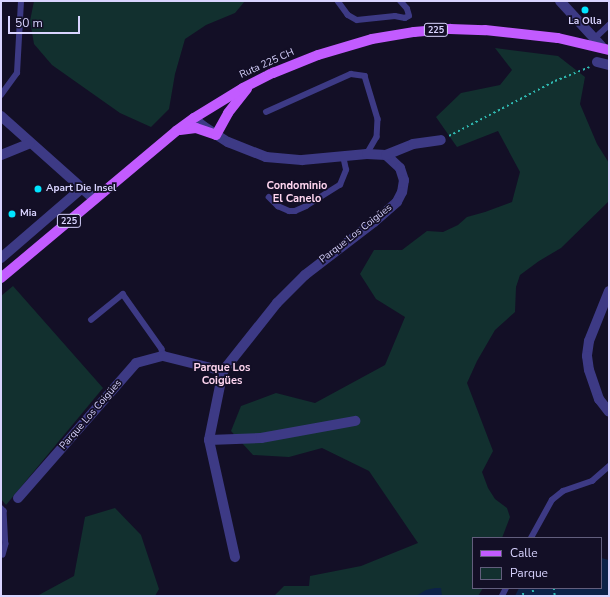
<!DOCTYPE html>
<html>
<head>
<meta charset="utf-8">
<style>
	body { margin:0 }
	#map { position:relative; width:610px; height:597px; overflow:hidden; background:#130f26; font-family:"Nunito Sans",sans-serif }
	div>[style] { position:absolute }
	.green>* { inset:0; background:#12302f }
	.water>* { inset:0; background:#0c2248 }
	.path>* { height:1.5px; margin-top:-0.75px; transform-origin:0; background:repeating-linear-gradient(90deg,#2fb8b0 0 2px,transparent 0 5px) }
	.service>* { height:5.5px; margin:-2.75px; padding:0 2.75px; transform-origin:2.75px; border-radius:2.75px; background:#3d3a85 }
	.minor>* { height:10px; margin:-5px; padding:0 5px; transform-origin:5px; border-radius:5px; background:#3d3a85 }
	.primary>* { height:10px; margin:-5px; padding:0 5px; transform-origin:5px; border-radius:5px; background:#c25bff }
	.dots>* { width:11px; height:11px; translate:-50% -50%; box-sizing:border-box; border:2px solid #130f26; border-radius:50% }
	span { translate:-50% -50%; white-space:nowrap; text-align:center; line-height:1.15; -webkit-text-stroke:3.5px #130f26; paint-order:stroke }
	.shield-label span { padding:1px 3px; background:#130f26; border:1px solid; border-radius:3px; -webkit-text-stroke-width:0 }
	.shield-label { font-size:9px; color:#d9d4ff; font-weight:700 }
	.poi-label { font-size:10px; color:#d9d4ff; font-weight:700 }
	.left { translate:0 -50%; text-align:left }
	.street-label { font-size:10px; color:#d9d4ff }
	.neighbourhood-label { font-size:11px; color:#ffd6f0; font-weight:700 }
	.frame { position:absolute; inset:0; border:2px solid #d9d4ff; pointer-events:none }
	.legend { position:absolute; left:472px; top:537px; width:130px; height:52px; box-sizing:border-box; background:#130f26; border:1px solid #625e7d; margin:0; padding:5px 7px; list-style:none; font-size:12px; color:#d9d4ff }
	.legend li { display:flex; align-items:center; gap:8px; height:20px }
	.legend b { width:20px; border:1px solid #625e7d }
	.scale { position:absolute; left:8px; top:16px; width:72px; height:18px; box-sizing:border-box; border:2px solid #d9d4ff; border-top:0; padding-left:5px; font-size:12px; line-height:14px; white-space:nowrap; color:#d9d4ff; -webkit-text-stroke:3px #130f26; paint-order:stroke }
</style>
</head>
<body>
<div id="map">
	<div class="green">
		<i style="clip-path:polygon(34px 1px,245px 1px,235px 13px,206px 25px,185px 39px,175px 74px,169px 109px,151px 127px,120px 113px,52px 65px,34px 44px,30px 21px)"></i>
		<i style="clip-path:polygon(495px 48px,558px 56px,585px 77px,580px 104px,597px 144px,609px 163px,609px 201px,561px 248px,539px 261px,520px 275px,516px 287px,515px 312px,495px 330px,477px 361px,467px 383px,493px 451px,482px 472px,488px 488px,495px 499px,507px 508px,510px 517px,502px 538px,473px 538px,473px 588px,483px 588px,478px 596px,274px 596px,284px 586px,309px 586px,310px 576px,361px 566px,418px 543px,369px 471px,322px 448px,289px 457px,253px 455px,231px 431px,241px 406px,276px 393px,315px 403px,385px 365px,405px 317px,376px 299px,360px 274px,374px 250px,402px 250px,427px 231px,443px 232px,458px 225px,467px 217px,485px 212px,512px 202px,520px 172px,498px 131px,457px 147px,436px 117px,461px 93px,500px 85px,512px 70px)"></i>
		<i style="clip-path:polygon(13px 286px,103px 388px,6px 505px,1px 499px,1px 296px)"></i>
		<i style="clip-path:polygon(115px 508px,141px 535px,159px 589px,155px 596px,37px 596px,74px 576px,85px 517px)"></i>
	</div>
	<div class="water">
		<i style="clip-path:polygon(601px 558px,609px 560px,609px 596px,515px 596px,519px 588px,601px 588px)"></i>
		<i style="clip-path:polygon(435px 588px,441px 588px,442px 596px,416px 596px,426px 590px)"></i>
	</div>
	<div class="path">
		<i style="left:449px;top:136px;width:119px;rotate:-27.4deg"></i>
		<i style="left:555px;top:81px;width:37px;rotate:-22deg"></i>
		<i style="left:554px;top:588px;width:8px;rotate:83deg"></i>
		<i style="left:533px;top:590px;width:6px;rotate:81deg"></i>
		<i style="left:523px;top:593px;width:3px;rotate:72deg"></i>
	</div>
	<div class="service">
		<i style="left:338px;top:1px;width:17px;rotate:54deg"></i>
		<i style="left:348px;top:15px;width:10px;rotate:29deg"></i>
		<i style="left:357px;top:20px;width:38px;rotate:-6deg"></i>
		<i style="left:395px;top:16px;width:10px;rotate:11deg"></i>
		<i style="left:405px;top:18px;width:4px;rotate:-27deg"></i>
		<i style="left:409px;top:16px;width:7px;rotate:-106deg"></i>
		<i style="left:407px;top:9px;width:11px;rotate:-131deg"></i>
		<i style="left:594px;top:39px;width:21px;rotate:-43deg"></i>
		<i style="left:1px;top:95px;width:27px;rotate:-54deg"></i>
		<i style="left:17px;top:73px;width:72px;rotate:-86.8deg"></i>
		<i style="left:266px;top:112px;width:93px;rotate:-24.1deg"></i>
		<i style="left:351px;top:74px;width:14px;rotate:8deg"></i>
		<i style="left:365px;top:76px;width:45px;rotate:73.2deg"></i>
		<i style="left:378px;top:119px;width:18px;rotate:93deg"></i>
		<i style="left:377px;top:137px;width:20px;rotate:120deg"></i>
		<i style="left:269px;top:197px;width:13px;rotate:45deg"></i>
		<i style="left:278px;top:206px;width:12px;rotate:24deg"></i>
		<i style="left:289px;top:211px;width:6px"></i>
		<i style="left:295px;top:211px;width:12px;rotate:-24deg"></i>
		<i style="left:306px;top:206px;width:40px;rotate:-32deg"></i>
		<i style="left:340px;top:185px;width:16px;rotate:-68deg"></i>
		<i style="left:346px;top:170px;width:14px;rotate:-102deg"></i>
		<i style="left:91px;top:320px;width:41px;rotate:-39.1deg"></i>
		<i style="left:123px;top:294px;width:67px;rotate:54.7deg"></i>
		<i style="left:162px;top:349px;width:7px;rotate:82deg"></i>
		<i style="left:1px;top:508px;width:4px;rotate:45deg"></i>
		<i style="left:4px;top:511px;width:33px;rotate:87deg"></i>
		<i style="left:6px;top:544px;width:11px;rotate:105deg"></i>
		<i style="left:531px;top:538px;width:43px;rotate:-61.1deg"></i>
		<i style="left:552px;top:500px;width:14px;rotate:-39deg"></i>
		<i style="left:563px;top:491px;width:31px;rotate:-19deg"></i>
		<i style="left:592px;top:481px;width:23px;rotate:-41deg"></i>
		<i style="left:502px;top:596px;width:9px;rotate:-63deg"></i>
	</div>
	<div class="minor">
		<i style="left:560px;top:1px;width:64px;rotate:47.5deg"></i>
		<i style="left:597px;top:62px;width:12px;rotate:14deg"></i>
		<i style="left:1px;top:116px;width:125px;rotate:41.7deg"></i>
		<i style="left:194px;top:118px;width:12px;rotate:42deg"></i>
		<i style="left:203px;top:126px;width:30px;rotate:33deg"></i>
		<i style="left:228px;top:142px;width:41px;rotate:21.5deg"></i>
		<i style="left:266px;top:157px;width:36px;rotate:5deg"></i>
		<i style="left:302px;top:160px;width:65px;rotate:-5.3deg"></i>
		<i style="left:367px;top:154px;width:19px;rotate:3deg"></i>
		<i style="left:386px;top:155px;width:19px;rotate:43deg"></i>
		<i style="left:400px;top:168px;width:13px;rotate:72deg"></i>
		<i style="left:404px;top:180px;width:12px;rotate:99deg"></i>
		<i style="left:402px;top:192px;width:11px;rotate:117deg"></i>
		<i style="left:397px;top:202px;width:30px;rotate:139deg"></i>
		<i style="left:374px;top:222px;width:87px;rotate:142.5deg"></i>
		<i style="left:305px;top:275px;width:40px;rotate:135deg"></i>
		<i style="left:277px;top:303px;width:87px;rotate:128.5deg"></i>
		<i style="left:223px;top:371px;width:70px;rotate:101.5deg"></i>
		<i style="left:209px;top:440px;width:120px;rotate:77.5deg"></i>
		<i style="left:1px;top:155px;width:31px;rotate:-22deg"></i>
		<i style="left:386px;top:155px;width:29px;rotate:-22deg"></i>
		<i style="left:413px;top:144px;width:28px;rotate:-8deg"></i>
		<i style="left:1px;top:258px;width:106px;rotate:-40.8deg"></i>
		<i style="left:609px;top:291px;width:54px;rotate:111.8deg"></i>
		<i style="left:589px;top:341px;width:15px;rotate:98deg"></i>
		<i style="left:587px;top:356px;width:14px;rotate:82deg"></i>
		<i style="left:589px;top:370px;width:31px;rotate:71deg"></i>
		<i style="left:599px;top:399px;width:16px;rotate:52deg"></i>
		<i style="left:209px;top:440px;width:52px;rotate:-2.2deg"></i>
		<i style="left:261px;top:438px;width:96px;rotate:-10.3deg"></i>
		<i style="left:18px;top:498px;width:179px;rotate:-48.8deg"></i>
		<i style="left:136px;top:363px;width:28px;rotate:-15deg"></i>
		<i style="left:163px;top:356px;width:62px;rotate:14deg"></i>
	</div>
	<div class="primary">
		<i style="left:180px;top:130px;width:16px;rotate:-7deg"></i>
		<i style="left:196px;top:128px;width:21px;rotate:19deg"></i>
		<i style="left:216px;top:135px;width:25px;rotate:-61deg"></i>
		<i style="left:228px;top:113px;width:31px;rotate:-52deg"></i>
		<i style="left:1px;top:278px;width:229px;rotate:-40deg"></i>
		<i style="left:176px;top:131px;width:22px;rotate:-36deg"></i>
		<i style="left:194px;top:118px;width:57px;rotate:-31.5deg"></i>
		<i style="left:243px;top:88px;width:34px;rotate:-27deg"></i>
		<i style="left:273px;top:73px;width:48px;rotate:-21.8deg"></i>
		<i style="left:318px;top:55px;width:56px;rotate:-16.5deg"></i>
		<i style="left:372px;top:39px;width:43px;rotate:-9.5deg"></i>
		<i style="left:414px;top:32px;width:36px;rotate:-5deg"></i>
		<i style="left:450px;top:29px;width:35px;rotate:2deg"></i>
		<i style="left:485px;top:30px;width:73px;rotate:6.3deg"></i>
		<i style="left:558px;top:38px;width:52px;rotate:13.2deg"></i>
	</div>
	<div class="dots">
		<i style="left:585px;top:10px;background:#00e5ff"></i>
		<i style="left:38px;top:189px;background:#00e5ff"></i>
		<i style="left:12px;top:214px;background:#00e5ff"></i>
	</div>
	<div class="shield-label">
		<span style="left:436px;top:30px">225</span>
		<span style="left:69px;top:221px">225</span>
	</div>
	<div class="poi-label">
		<span style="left:585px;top:22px">La Olla</span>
		<span class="left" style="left:46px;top:189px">Apart Die Insel</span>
		<span class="left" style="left:20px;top:214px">Mia</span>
	</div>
	<div class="street-label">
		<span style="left:267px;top:64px;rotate:-24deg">Ruta 225 CH</span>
		<span style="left:356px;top:234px;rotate:-38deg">Parque Los Coigües</span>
		<span style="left:91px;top:415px;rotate:-49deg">Parque Los Coigües</span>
	</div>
	<div class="neighbourhood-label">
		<span style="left:297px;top:193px">Condominio<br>El Canelo</span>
		<span style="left:222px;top:375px">Parque Los<br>Coigües</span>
	</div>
	<div class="frame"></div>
	<ul class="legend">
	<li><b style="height:5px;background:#c25bff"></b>Calle</li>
	<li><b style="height:11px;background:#12302f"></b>Parque</li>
	</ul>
	<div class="scale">50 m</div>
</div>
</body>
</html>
